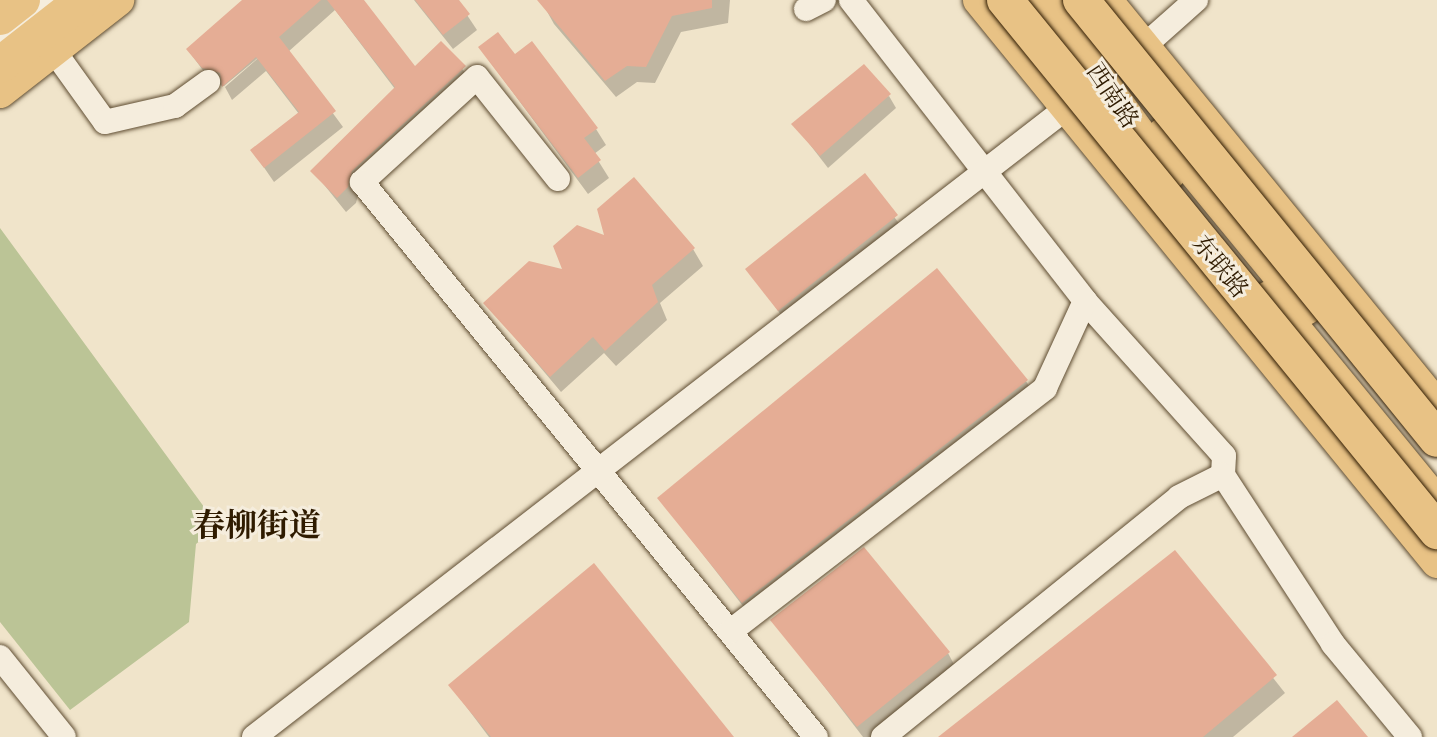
<!DOCTYPE html>
<html>
<head>
<meta charset="utf-8">
<style>
	body { margin:0 }
	#map { position:relative; width:1437px; height:737px; overflow:hidden; background:#f0e4ca; font-family:Cardo,"Noto Serif SC",serif }
	div>[style] { position:absolute }
	.green>* { inset:0; background:#bbc496 }
	.shadow>* { inset:0; background:#0003 }
	.building>* { inset:0; background:#e5ad95 }
	.roads { filter:drop-shadow(0 0 2px #5f4d32) drop-shadow(0 0 2px #5f4d32) }
	.minor>* { height:24px; margin:-12px; padding:0 12px; transform-origin:12px; border-radius:12px; background:#f5eddd }
	.major>* { height:32px; margin:-16px; padding:0 16px; transform-origin:16px; border-radius:16px; background:#e8c285 }
	.highway>* { height:36px; margin:-18px; padding:0 18px; transform-origin:18px; border-radius:18px; background:#e8c285 }
	.bridges { filter:drop-shadow(0 0 2px #2f1b00) drop-shadow(0 0 2px #2f1b00) }
	.highway-bridge>* { height:36px; margin:-18px; padding:0 18px; transform-origin:18px; border-radius:18px; background:#e8c285 }
	span { translate:-50% -50%; white-space:nowrap; text-align:center; line-height:1.15; -webkit-text-stroke:6px #f5eddd; paint-order:stroke }
	.street-label { font-size:24px; color:#2f1b00 }
	.district-label { font-size:32px; color:#2f1b00; font-weight:700 }
</style>
</head>
<body>
<div id="map">
	<div class="green">
		<i style="clip-path:polygon(0 228px,218px 526px,196px 544px,189px 622px,70px 710px,0 622px)"></i>
	</div>
	<div class="shadow">
		<i style="clip-path:polygon(245px 0,362px 0,415px 69px,441px 44px,474px 83px,360px 187px,356px 203px,346px 212px,313px 171px,395px 89px,335px 10px,288px 52px,343px 127px,274px 182px,252px 150px,299px 114px,266px 71px,232px 100px,225px 87px,265px 52px,224px 86px,213px 84px,188px 50px)"></i>
		<i style="clip-path:polygon(414px 0,457px 0,477px 30px,453px 49px)"></i>
		<i style="clip-path:polygon(547px 0,730px 0,728px 23px,681px 32px,655px 83px,637px 82px,616px 97px,554px 24px,544px 6px)"></i>
		<i style="clip-path:polygon(480px 48px,596px 129px,606px 145px,594px 154px,609px 178px,588px 194px)"></i>
		<i style="clip-path:polygon(889px 96px,896px 108px,828px 168px,794px 124px)"></i>
		<i style="clip-path:polygon(864px 176px,906px 233px,789px 326px,748px 269px)"></i>
		<i style="clip-path:polygon(607px 238px,693px 249px,703px 266px,660px 303px,667px 320px,616px 366px,604px 353px,561px 392px,486px 303px,565px 272px)"></i>
		<i style="clip-path:polygon(1026px 381px,1036px 398px,753px 619px,660px 499px)"></i>
		<i style="clip-path:polygon(1175px 553px,1285px 693px,1233px 737px,941px 737px)"></i>
		<i style="clip-path:polygon(773px 620px,948px 653px,957px 670px,875px 737px,863px 737px)"></i>
		<i style="clip-path:polygon(450px 685px,732px 737px,489px 737px)"></i>
	</div>
	<div class="building">
		<i style="clip-path:polygon(242px 0,321px 0,279px 37px,336px 111px,264px 168px,250px 150px,299px 112px,256px 57px,222px 87px,220px 73px,202px 68px,186px 49px)"></i>
		<i style="clip-path:polygon(327px 0,364px 0,415px 66px,441px 41px,466px 66px,352px 171px,348px 187px,337px 198px,310px 171px,395px 87px)"></i>
		<i style="clip-path:polygon(415px 0,459px 0,470px 14px,443px 35px)"></i>
		<i style="clip-path:polygon(537px 0,712px 0,712px 8px,672px 16px,646px 67px,627px 66px,605px 81px)"></i>
		<i style="clip-path:polygon(498px 32px,515px 54px,532px 41px,598px 128px,584px 138px,601px 160px,578px 178px,478px 47px)"></i>
		<i style="clip-path:polygon(864px 64px,891px 94px,820px 156px,791px 124px)"></i>
		<i style="clip-path:polygon(865px 173px,898px 215px,778px 311px,745px 269px)"></i>
		<i style="clip-path:polygon(634px 177px,695px 248px,652px 285px,658px 302px,605px 351px,593px 337px,550px 377px,483px 303px,529px 261px,562px 269px,553px 246px,577px 225px,604px 235px,597px 209px)"></i>
		<i style="clip-path:polygon(937px 268px,1028px 380px,742px 603px,657px 498px)"></i>
		<i style="clip-path:polygon(864px 547px,950px 652px,857px 727px,770px 620px)"></i>
		<i style="clip-path:polygon(1175px 550px,1277px 675px,1203px 737px,938px 737px)"></i>
		<i style="clip-path:polygon(594px 563px,734px 737px,491px 737px,448px 685px)"></i>
		<i style="clip-path:polygon(1337px 700px,1368px 737px,1292px 737px)"></i>
	</div>
	<div class="roads">
		<div class="minor">
			<i style="left:851px;top:0;width:381px;rotate:52.1deg"></i>
			<i style="left:1085px;top:301px;width:208px;rotate:48.1deg"></i>
			<i style="left:1224px;top:456px;width:19px;rotate:93deg"></i>
			<i style="left:1223px;top:475px;width:202px;rotate:56.9deg"></i>
			<i style="left:1333px;top:644px;width:121px;rotate:50.4deg"></i>
			<i style="left:806px;top:9px;width:20px;rotate:-27deg"></i>
			<i style="left:0;top:35px;width:56px;rotate:-38.5deg"></i>
			<i style="left:1143px;top:47px;width:71px;rotate:-41.6deg"></i>
			<i style="left:54px;top:51px;width:87px;rotate:54.3deg"></i>
			<i style="left:105px;top:122px;width:72px;rotate:-12.9deg"></i>
			<i style="left:175px;top:106px;width:41px;rotate:-36deg"></i>
			<i style="left:558px;top:179px;width:130px;rotate:-128.5deg"></i>
			<i style="left:477px;top:77px;width:156px;rotate:137.6deg"></i>
			<i style="left:362px;top:182px;width:717px;rotate:50.72deg"></i>
			<i style="left:731px;top:631px;width:397px;rotate:-37.7deg"></i>
			<i style="left:1045px;top:388px;width:96px;rotate:-65.3deg"></i>
			<i style="left:0;top:657px;width:102px;rotate:51.3deg"></i>
			<i style="left:254px;top:737px;width:1024px;rotate:-37.74deg"></i>
			<i style="left:883px;top:737px;width:381px;rotate:-39deg"></i>
			<i style="left:1179px;top:497px;width:49px;rotate:-26.6deg"></i>
		</div>
		<div class="major">
			<i style="left:979px;top:0;width:725px;rotate:50.82deg"></i>
			<i style="left:1043px;top:0;width:215px;rotate:54.1deg"></i>
			<i style="left:1106px;top:0;width:524px;rotate:50.81deg"></i>
			<i style="left:0;top:92px;width:150px;rotate:-37.9deg"></i>
			<i style="left:1163px;top:134px;width:226px;rotate:50.7deg"></i>
			<i style="left:1269px;top:297px;width:265px;rotate:50.7deg"></i>
		</div>
		<div class="highway">
			<i style="left:0;top:17px;width:28px;rotate:-38deg"></i>
			<i style="left:0;top:65px;width:105px;rotate:-38.1deg"></i>
		</div>
	</div>
	<div class="bridges">
		<div class="highway-bridge">
			<i style="left:1005px;top:0;width:685px;rotate:50.87deg"></i>
			<i style="left:1081px;top:0;width:565px;rotate:50.96deg"></i>
		</div>
	</div>
	<div class="street-label">
		<span style="left:1112px;top:96px;rotate:56deg">西南路</span>
		<span style="left:1220px;top:267px;rotate:51deg">东联路</span>
	</div>
	<div class="district-label">
		<span style="left:257px;top:526px">春柳街道</span>
	</div>
</div>
</body>
</html>
